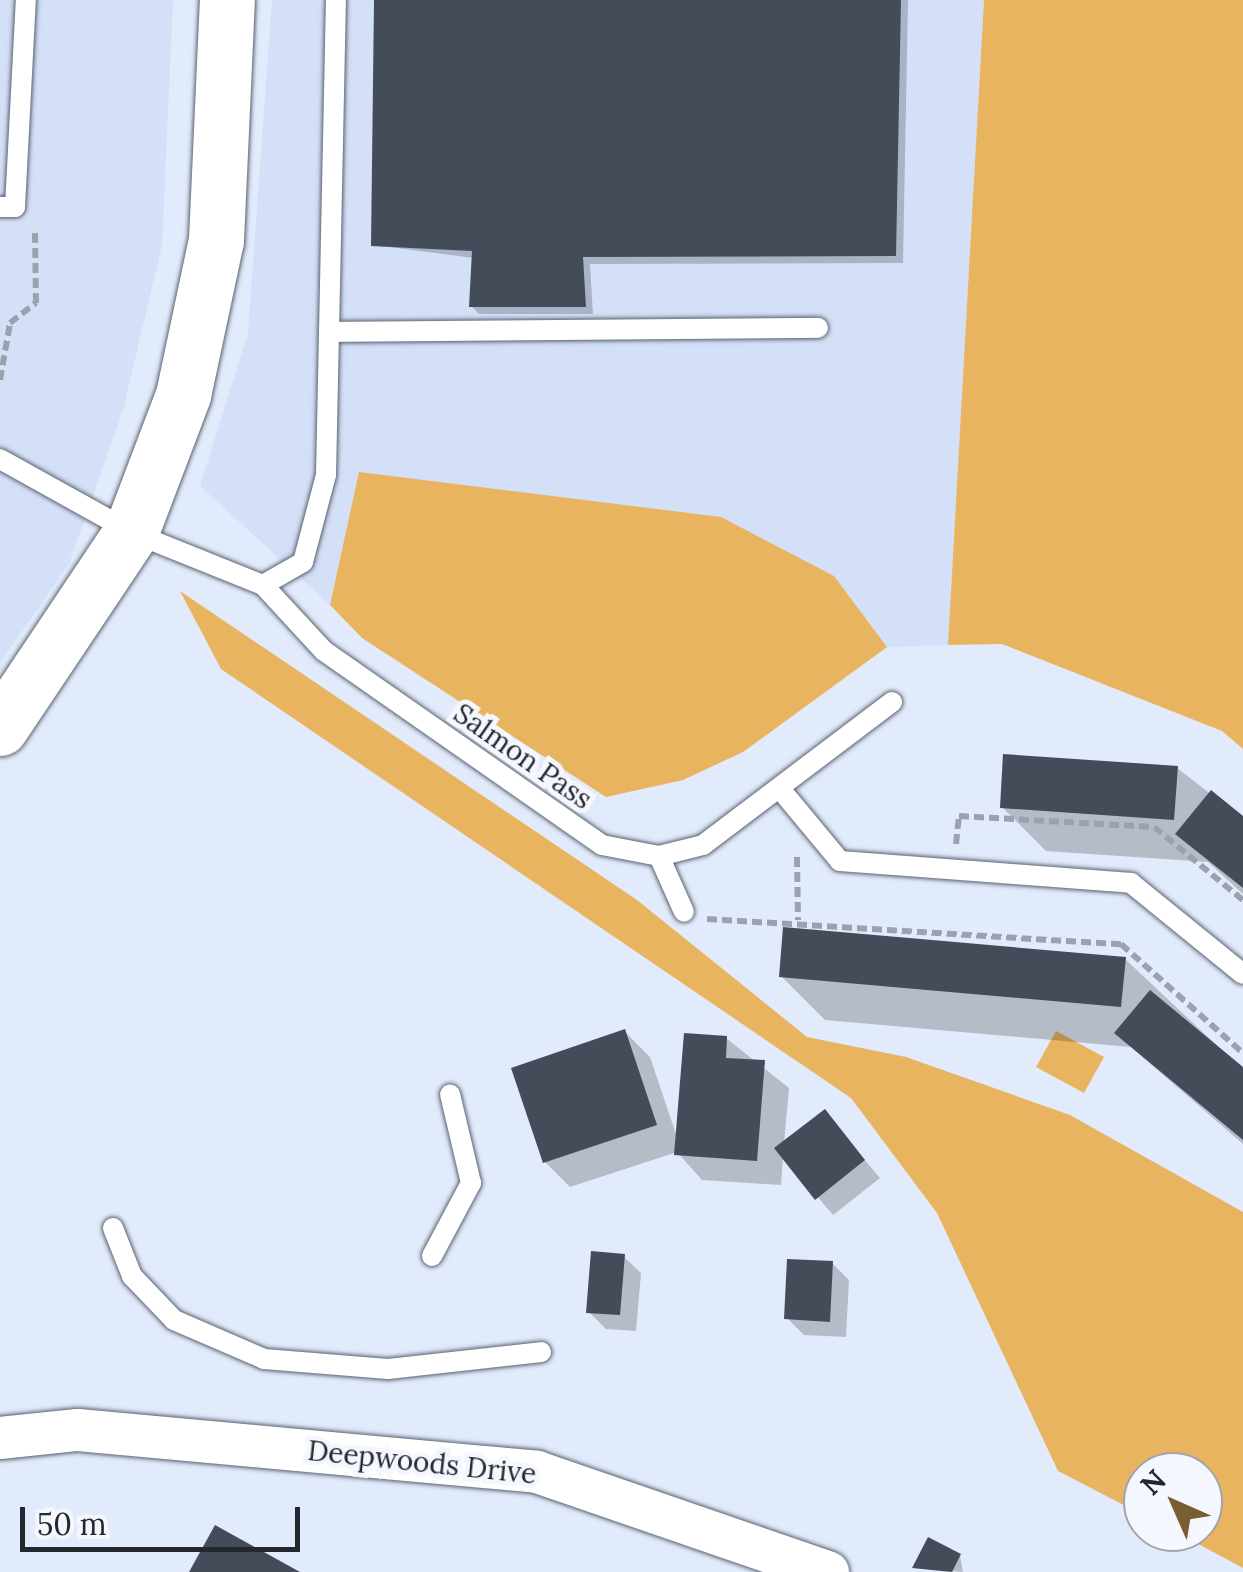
<!DOCTYPE html>
<html>
<head>
<meta charset="utf-8">
<style>
	body { margin:0 }
	#map { position:relative; width:1243px; height:1572px; overflow:hidden; background:#e1ebfb; font-family:Lora,serif }
	div>[style] { position:absolute }
	.built>* { inset:0; background:#d3e0f7 }
	.green>* { inset:0; background:#e9b45f }
	.shadow>* { inset:0; background:#0003 }
	.building>* { inset:0; background:#444b59 }
	.path>* { height:6px; margin-top:-3px; transform-origin:0; background:repeating-linear-gradient(90deg,#9aa2ae 0 10px,transparent 0 15px) }
	.roads { filter:drop-shadow(0 0 2px #5a6270) drop-shadow(0 0 2px #5a6270) }
	.service>* { height:20px; margin:-10px; padding:0 10px; transform-origin:10px; border-radius:10px; background:#fff }
	.minor>* { height:42px; margin:-21px; padding:0 21px; transform-origin:21px; border-radius:21px; background:#fff }
	.secondary>* { height:55px; margin:-27.5px; padding:0 27.5px; transform-origin:27.5px; border-radius:27.5px; background:#fff }
	span { translate:-50% -50%; white-space:nowrap; text-align:center; line-height:1.15; -webkit-text-stroke:10px #f4f8fe; paint-order:stroke }
	.street-label { font-size:28px; color:#24282e }
	.north { position:absolute; left:1123px; top:1452px; width:100px; height:100px; box-sizing:border-box; background:#f4f8fe; border:2px solid #a1a5ab; border-radius:50%; rotate:315deg; font-size:28px; font-weight:700; line-height:40px; text-align:center; color:#24282e }
	.north::after { content:''; display:block; margin:auto; width:35px; height:45px; background:#7a5e31; clip-path:polygon(50% 0,100% 100%,50% 72%,0 100%) }
	.scale { position:absolute; left:20px; top:1507px; width:280px; height:45px; box-sizing:border-box; border:5px solid #24282e; border-top:0; padding-left:12px; font-size:30px; line-height:35px; white-space:nowrap; color:#24282e; -webkit-text-stroke:8px #f4f8fe; paint-order:stroke }
</style>
</head>
<body>
<div id="map">
	<div class="built">
		<i style="clip-path:polygon(0 0,173px 0,162px 245px,123px 410px,69px 564px,0 663px)"></i>
		<i style="clip-path:polygon(272px 0,984px 0,948px 645px,887px 647px,834px 576px,360px 472px,330px 605px,200px 486px,248px 333px)"></i>
	</div>
	<div class="green">
		<i style="clip-path:polygon(984px 0,1243px 0,1243px 749px,1222px 731px,1002px 644px,948px 645px)"></i>
		<i style="clip-path:polygon(359px 472px,721px 517px,834px 576px,887px 647px,743px 752px,683px 780px,606px 797px,362px 638px,330px 605px)"></i>
		<i style="clip-path:polygon(180px 591px,637px 900px,807px 1037px,906px 1057px,1070px 1115px,1243px 1212px,1243px 1568px,1176px 1532px,1203px 1532px,1203px 1472px,1143px 1472px,1143px 1515px,1058px 1471px,937px 1213px,851px 1098px,221px 669px)"></i>
		<i style="clip-path:polygon(1056px 1031px,1104px 1057px,1084px 1093px,1036px 1067px)"></i>
	</div>
	<div class="shadow">
		<i style="clip-path:polygon(377px 0,908px 0,903px 263px,590px 264px,593px 314px,479px 314px,471px 306px,474px 258px,374px 245px)"></i>
		<i style="clip-path:polygon(1177px 768px,1243px 819px,1243px 894px,1208px 862px,1046px 851px,1002px 807px)"></i>
		<i style="clip-path:polygon(1125px 959px,1243px 1070px,1243px 1144px,1131px 1047px,825px 1020px,781px 976px)"></i>
		<i style="clip-path:polygon(625px 1032px,650px 1057px,678px 1140px,726px 1038px,789px 1088px,784px 1143px,824px 1112px,880px 1178px,833px 1215px,783px 1156px,781px 1185px,702px 1180px,677px 1152px,570px 1187px,545px 1162px)"></i>
		<i style="clip-path:polygon(624px 1257px,641px 1273px,636px 1331px,606px 1329px,589px 1312px)"></i>
		<i style="clip-path:polygon(832px 1263px,849px 1280px,846px 1337px,804px 1335px,787px 1318px)"></i>
		<i style="clip-path:polygon(960px 1556px,963px 1572px,915px 1568px)"></i>
	</div>
	<div class="building">
		<i style="clip-path:polygon(374px 0,901px 0,896px 256px,583px 257px,586px 307px,469px 307px,472px 251px,371px 246px)"></i>
		<i style="clip-path:polygon(1003px 754px,1178px 766px,1174px 820px,1000px 808px)"></i>
		<i style="clip-path:polygon(1211px 790px,1243px 816px,1243px 888px,1175px 834px)"></i>
		<i style="clip-path:polygon(783px 927px,1126px 957px,1121px 1007px,779px 977px)"></i>
		<i style="clip-path:polygon(1150px 990px,1243px 1067px,1243px 1140px,1114px 1033px)"></i>
		<i style="clip-path:polygon(625px 1029px,657px 1125px,543px 1163px,511px 1068px)"></i>
		<i style="clip-path:polygon(684px 1033px,727px 1036px,726px 1058px,765px 1060px,757px 1161px,674px 1155px)"></i>
		<i style="clip-path:polygon(825px 1109px,865px 1160px,815px 1200px,774px 1148px)"></i>
		<i style="clip-path:polygon(591px 1251px,625px 1254px,620px 1315px,586px 1313px)"></i>
		<i style="clip-path:polygon(787px 1259px,833px 1261px,830px 1322px,784px 1319px)"></i>
		<i style="clip-path:polygon(215px 1525px,300px 1572px,189px 1572px)"></i>
		<i style="clip-path:polygon(928px 1537px,961px 1554px,952px 1572px,912px 1568px)"></i>
	</div>
	<div class="path">
		<i style="left:0;top:380px;width:58px;rotate:-80deg"></i>
		<i style="left:10px;top:323px;width:33px;rotate:-38deg"></i>
		<i style="left:36px;top:303px;width:73px;rotate:-90.8deg"></i>
		<i style="left:956px;top:844px;width:28px;rotate:-84deg"></i>
		<i style="left:959px;top:816px;width:195px;rotate:3.2deg"></i>
		<i style="left:1154px;top:827px;width:115px;rotate:39.4deg"></i>
		<i style="left:797px;top:857px;width:63px;rotate:89.1deg"></i>
		<i style="left:707px;top:919px;width:415px;rotate:3.5deg"></i>
		<i style="left:1121px;top:944px;width:164px;rotate:41.8deg"></i>
	</div>
	<div class="roads">
		<div class="service">
			<i style="left:0;top:207px;width:15px"></i>
			<i style="left:15px;top:207px;width:207px;rotate:-87deg"></i>
			<i style="left:329px;top:332px;width:489px;rotate:-0.5deg"></i>
			<i style="left:0;top:459px;width:150px;rotate:29.1deg"></i>
			<i style="left:131px;top:532px;width:142px;rotate:21.9deg"></i>
			<i style="left:263px;top:585px;width:90px;rotate:47.3deg"></i>
			<i style="left:324px;top:651px;width:339px;rotate:34.9deg"></i>
			<i style="left:602px;top:845px;width:58px;rotate:10.9deg"></i>
			<i style="left:659px;top:856px;width:45px;rotate:-14deg"></i>
			<i style="left:703px;top:845px;width:237px;rotate:-37.1deg"></i>
			<i style="left:263px;top:585px;width:46px;rotate:-29.9deg"></i>
			<i style="left:303px;top:562px;width:90px;rotate:-75.2deg"></i>
			<i style="left:326px;top:475px;width:475px;rotate:-88.8deg"></i>
			<i style="left:781px;top:790px;width:92px;rotate:50.3deg"></i>
			<i style="left:840px;top:861px;width:292px;rotate:4.3deg"></i>
			<i style="left:1131px;top:883px;width:144px;rotate:39.1deg"></i>
			<i style="left:659px;top:856px;width:61px;rotate:65.9deg"></i>
			<i style="left:113px;top:1228px;width:52px;rotate:68.4deg"></i>
			<i style="left:132px;top:1276px;width:61px;rotate:46.3deg"></i>
			<i style="left:174px;top:1320px;width:98px;rotate:23.4deg"></i>
			<i style="left:264px;top:1359px;width:124px;rotate:4.6deg"></i>
			<i style="left:388px;top:1369px;width:154px;rotate:-6.3deg"></i>
			<i style="left:432px;top:1256px;width:83px;rotate:-61.9deg"></i>
			<i style="left:471px;top:1183px;width:91px;rotate:-103.3deg"></i>
		</div>
		<div class="minor">
			<i style="left:0;top:1438px;width:78px;rotate:-5.9deg"></i>
			<i style="left:78px;top:1430px;width:461px;rotate:5.2deg"></i>
			<i style="left:537px;top:1472px;width:308px;rotate:19deg"></i>
		</div>
		<div class="secondary">
			<i style="left:0;top:728px;width:236px;rotate:-56.2deg"></i>
			<i style="left:131px;top:532px;width:147px;rotate:-69.2deg"></i>
			<i style="left:183px;top:395px;width:158px;rotate:-78deg"></i>
			<i style="left:216px;top:240px;width:240px;rotate:-87.4deg"></i>
		</div>
	</div>
	<div class="street-label">
		<span style="left:523px;top:756px;rotate:35deg">Salmon Pass</span>
		<span style="left:422px;top:1462px;rotate:6deg">Deepwoods Drive</span>
	</div>
	<div class="north">N</div>
	<div class="scale">50 m</div>
</div>
</body>
</html>
